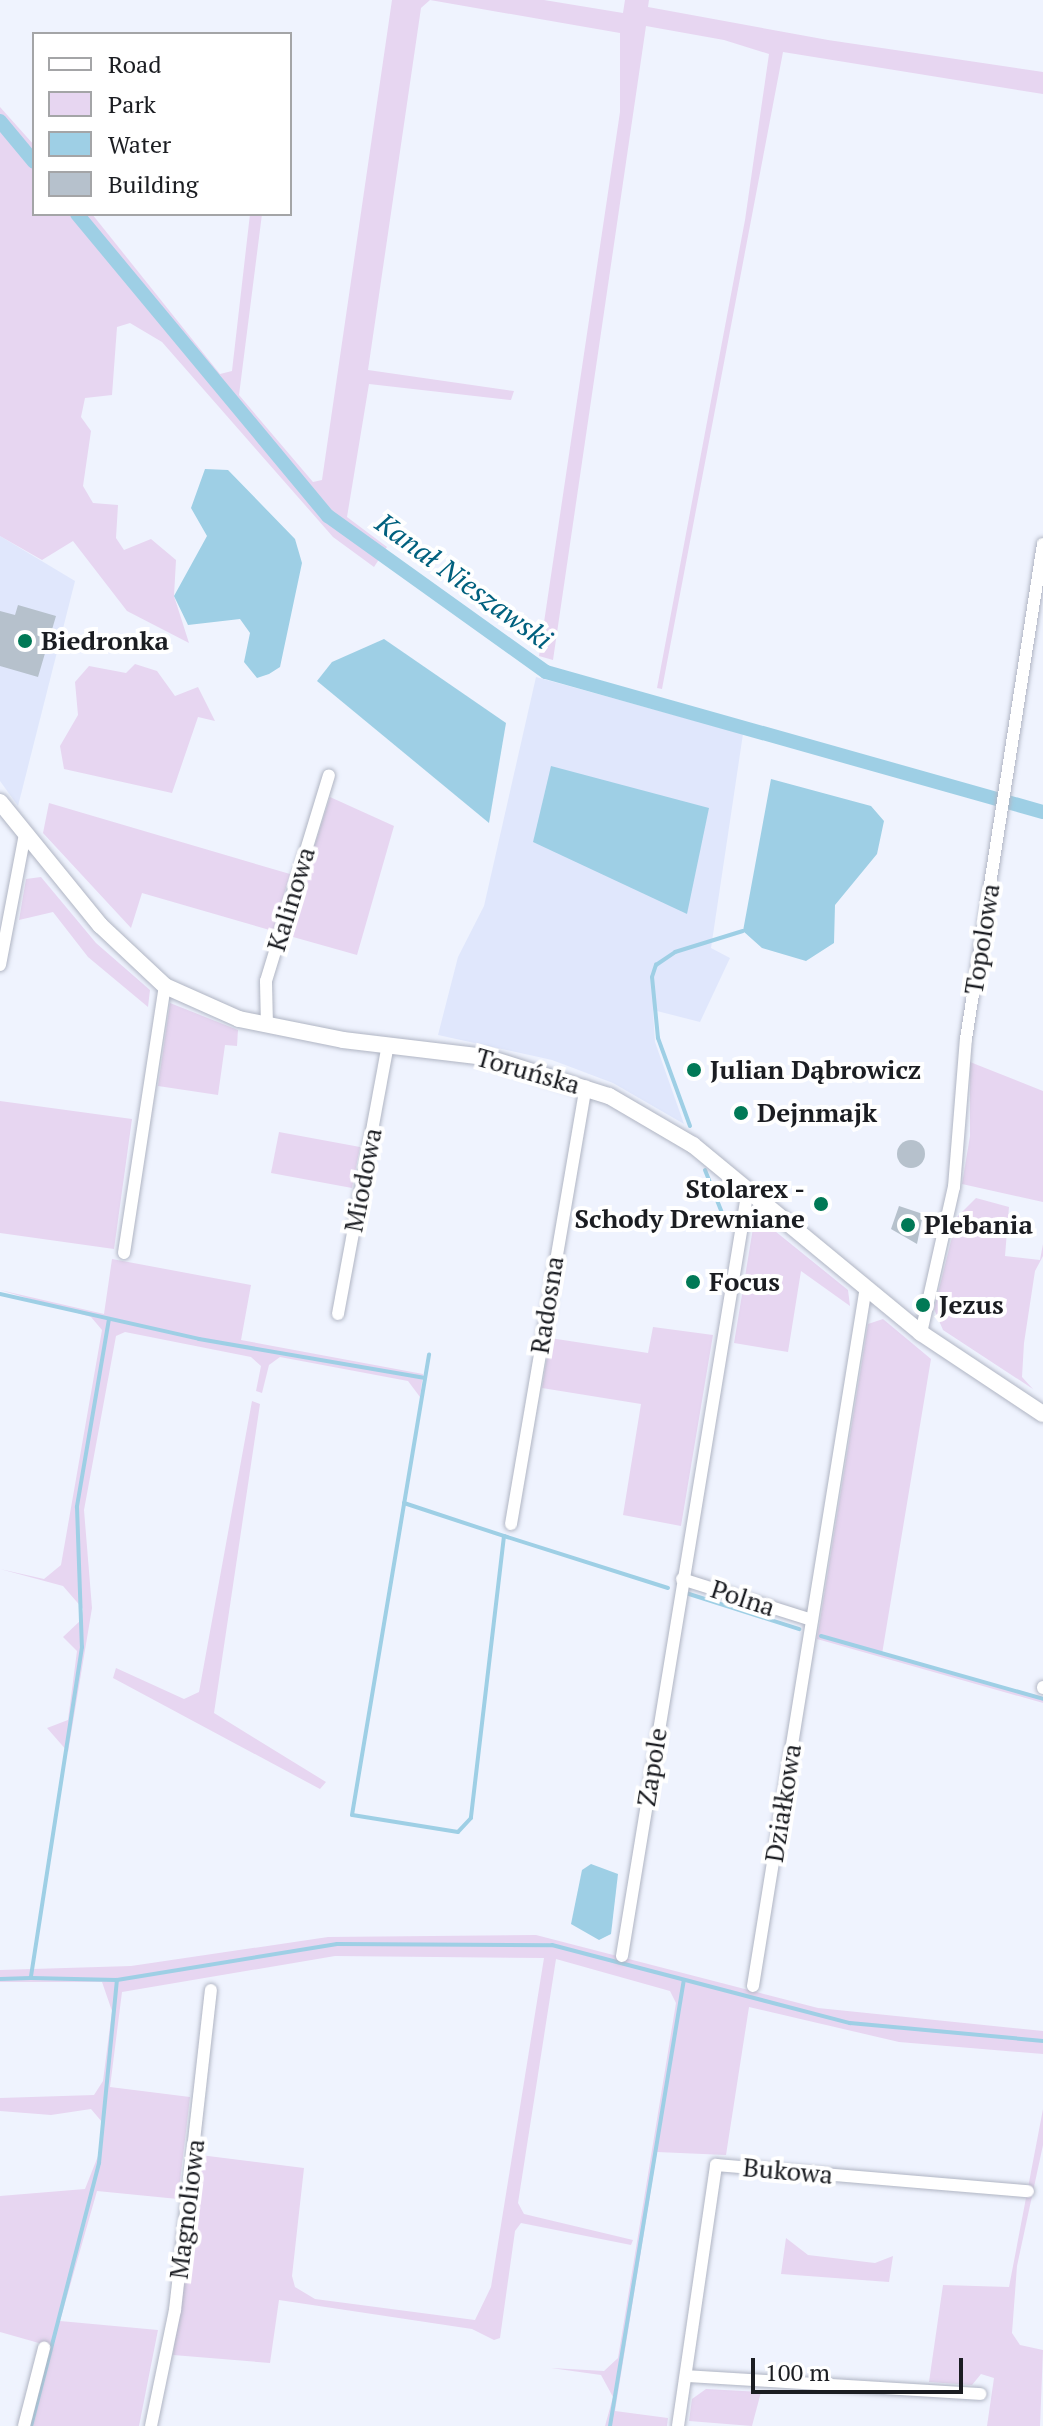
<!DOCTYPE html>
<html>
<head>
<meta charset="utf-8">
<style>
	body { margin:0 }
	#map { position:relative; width:1043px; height:2426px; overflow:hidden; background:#eff3fe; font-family:"PT Serif",serif }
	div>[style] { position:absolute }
	.built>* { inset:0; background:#e0e7fc }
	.green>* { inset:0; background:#e7d6f1 }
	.water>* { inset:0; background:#9ecfe5 }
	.stream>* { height:4px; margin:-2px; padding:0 2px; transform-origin:2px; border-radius:2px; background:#9ecfe5 }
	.canal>* { height:14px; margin:-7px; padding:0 7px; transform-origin:7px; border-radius:7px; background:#9ecfe5 }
	.building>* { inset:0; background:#b6c1cc }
	.round { border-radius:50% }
	.roads { filter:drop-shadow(0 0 2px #b0b5c3) drop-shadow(0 0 2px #b0b5c3) }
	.minor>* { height:12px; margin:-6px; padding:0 6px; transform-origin:6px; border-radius:6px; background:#fff }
	.secondary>* { height:16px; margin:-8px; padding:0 8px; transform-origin:8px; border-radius:8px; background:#fff }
	.dots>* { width:22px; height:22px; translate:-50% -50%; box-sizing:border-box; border:4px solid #fff; border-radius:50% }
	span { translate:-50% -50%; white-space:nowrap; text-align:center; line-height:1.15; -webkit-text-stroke:8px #fff; paint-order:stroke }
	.poi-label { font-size:26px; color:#1b1d22; font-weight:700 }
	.left { translate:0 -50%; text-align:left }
	.right { translate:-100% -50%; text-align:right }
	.street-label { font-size:26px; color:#1b1d22 }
	.water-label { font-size:28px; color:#00607e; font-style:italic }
	.legend { position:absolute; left:32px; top:32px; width:260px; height:184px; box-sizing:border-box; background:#fff; border:2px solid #a4a5a7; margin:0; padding:10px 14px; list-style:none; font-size:24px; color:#1b1d22 }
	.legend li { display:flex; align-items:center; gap:16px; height:40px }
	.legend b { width:40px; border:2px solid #a4a5a7 }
	.scale { position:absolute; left:751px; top:2358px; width:212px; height:36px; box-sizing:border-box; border:4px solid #1b1d22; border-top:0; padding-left:10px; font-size:24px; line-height:28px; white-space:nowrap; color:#1b1d22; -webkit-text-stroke:6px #fff; paint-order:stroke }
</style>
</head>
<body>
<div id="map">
	<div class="built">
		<i style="clip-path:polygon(0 536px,75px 581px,18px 806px,0 781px)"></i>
		<i style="clip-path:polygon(536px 677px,743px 734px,711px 948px,730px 958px,700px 1022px,653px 1010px,655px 1042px,684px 1124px,613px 1083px,552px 1060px,438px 1035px,458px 957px,484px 906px)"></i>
	</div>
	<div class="green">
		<i style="clip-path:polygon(392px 0,544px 0,623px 13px,625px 0,649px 0,648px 7px,828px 40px,1043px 72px,1043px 94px,783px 52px,662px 689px,657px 688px,745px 220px,769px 54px,724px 40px,646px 26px,553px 660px,539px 656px,620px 112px,620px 33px,430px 0,421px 8px,368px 370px,514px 391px,511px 400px,369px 384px,347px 517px,387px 547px,374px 567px,333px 537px,162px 342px,130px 323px,117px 327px,112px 395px,85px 398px,81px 417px,91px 431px,83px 486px,93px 503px,118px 505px,116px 538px,124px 550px,151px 539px,176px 560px,174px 596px,189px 643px,127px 611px,73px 541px,42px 560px,0 536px,0 107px,34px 145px,34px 214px,92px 214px,220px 374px,232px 371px,250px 214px,262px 214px,239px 395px,313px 482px,322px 480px)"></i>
		<i style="clip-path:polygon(135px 664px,157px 671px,175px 696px,198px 687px,215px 721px,198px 717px,172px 793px,64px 769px,60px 746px,78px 715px,75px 682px,89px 666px,126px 673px)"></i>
		<i style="clip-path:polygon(330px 797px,394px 826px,357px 955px,286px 935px)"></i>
		<i style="clip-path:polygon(49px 803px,290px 874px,273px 931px,142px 893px,131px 928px,43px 833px)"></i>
		<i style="clip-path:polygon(41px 877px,96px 943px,150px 990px,148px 1007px,88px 957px,53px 912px,19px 920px,26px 879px)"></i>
		<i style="clip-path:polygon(170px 1003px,238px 1030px,237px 1046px,225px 1045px,218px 1095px,158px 1086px)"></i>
		<i style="clip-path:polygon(970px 1062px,1043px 1091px,1043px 1202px,962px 1184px,970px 1136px)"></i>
		<i style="clip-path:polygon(0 1101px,132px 1119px,114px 1249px,0 1233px)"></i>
		<i style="clip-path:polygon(279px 1132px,360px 1147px,352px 1188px,271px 1173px)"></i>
		<i style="clip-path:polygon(976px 1198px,1009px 1207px,1005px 1256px,1040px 1260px,1043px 1244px,1043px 1256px,1035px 1271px,1024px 1343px,1022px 1377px,1033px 1389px,943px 1330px,934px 1309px,957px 1217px)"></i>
		<i style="clip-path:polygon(765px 1223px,848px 1290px,850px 1306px,801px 1271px,788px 1352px,734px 1343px,753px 1228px)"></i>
		<i style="clip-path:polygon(112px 1259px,251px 1285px,241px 1340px,423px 1374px,420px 1397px,408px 1381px,280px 1357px,269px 1365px,262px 1393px,256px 1391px,261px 1366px,251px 1357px,125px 1332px,116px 1336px,84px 1510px,92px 1608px,68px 1752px,47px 1728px,68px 1720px,77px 1651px,63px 1637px,81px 1620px,83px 1609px,63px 1586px,0 1569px,44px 1579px,61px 1565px,102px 1330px,91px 1317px,0 1290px,104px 1314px)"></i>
		<i style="clip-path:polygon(883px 1319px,931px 1359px,882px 1654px,1043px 1697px,1043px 1703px,817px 1639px,868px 1324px)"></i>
		<i style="clip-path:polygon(653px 1327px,713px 1335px,681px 1526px,623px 1515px,641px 1404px,542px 1388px,550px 1338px,648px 1353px)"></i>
		<i style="clip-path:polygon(252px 1401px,260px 1404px,214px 1713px,326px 1782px,320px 1789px,113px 1678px,116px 1668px,184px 1699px,199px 1692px)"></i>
		<i style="clip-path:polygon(536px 1935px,818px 2008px,1043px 2031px,1043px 2054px,899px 2042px,749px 2007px,726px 2155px,657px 2152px,615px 2411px,668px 2418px,667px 2426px,605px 2426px,613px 2397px,601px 2375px,551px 2368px,604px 2371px,618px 2358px,676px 2003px,670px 1991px,556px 1959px,518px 2203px,524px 2214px,633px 2240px,631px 2245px,521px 2223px,515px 2231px,500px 2338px,494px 2340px,472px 2329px,279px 2300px,270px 2363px,173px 2355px,200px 2155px,304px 2168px,292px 2276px,295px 2287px,315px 2299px,475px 2320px,491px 2287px,544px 1958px,335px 1956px,122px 1992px,110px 2087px,190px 2097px,178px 2199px,97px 2191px,60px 2321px,158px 2330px,139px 2426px,30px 2426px,53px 2347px,0 2332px,0 2196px,85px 2189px,100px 2151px,102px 2122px,91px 2109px,51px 2115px,0 2111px,0 2098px,94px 2095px,103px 2081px,112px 2011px,102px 1982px,0 1982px,0 1970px,131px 1966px,328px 1937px)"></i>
		<i style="clip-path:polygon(1043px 2109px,1043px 2145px,1017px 2266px,1012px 2333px,1020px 2345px,1043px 2350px,1040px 2426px,987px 2426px,994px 2378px,981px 2374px,972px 2385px,929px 2382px,943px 2285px,1009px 2287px)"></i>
		<i style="clip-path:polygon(786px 2238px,808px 2255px,875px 2263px,893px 2256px,889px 2282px,781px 2274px)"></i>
		<i style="clip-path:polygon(706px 2389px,761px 2392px,752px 2426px,689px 2421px,692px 2399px)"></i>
	</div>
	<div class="water">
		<i style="clip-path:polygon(205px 469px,228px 470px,295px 539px,302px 563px,280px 667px,269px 674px,257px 678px,244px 662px,250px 633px,240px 619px,188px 625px,174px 596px,207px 536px,191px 508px)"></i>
		<i style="clip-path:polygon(384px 639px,506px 723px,489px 823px,317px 681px,332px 662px)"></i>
		<i style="clip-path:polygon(551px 766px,709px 808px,687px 914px,533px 842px)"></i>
		<i style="clip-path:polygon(771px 779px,871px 806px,884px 821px,877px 854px,835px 905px,834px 943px,806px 961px,762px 948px,743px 931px)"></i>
		<i style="clip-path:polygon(591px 1864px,618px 1874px,611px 1934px,599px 1940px,571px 1924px,582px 1870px)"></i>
	</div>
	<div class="stream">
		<i style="left:690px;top:1126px;width:94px;rotate:-110deg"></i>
		<i style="left:658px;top:1038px;width:61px;rotate:-95.6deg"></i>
		<i style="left:652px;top:977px;width:13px;rotate:-72deg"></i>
		<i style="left:656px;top:965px;width:23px;rotate:-34deg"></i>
		<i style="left:675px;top:952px;width:71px;rotate:-17.2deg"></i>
		<i style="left:705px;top:1170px;width:52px;rotate:68.4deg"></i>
		<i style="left:0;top:1294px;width:204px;rotate:12.7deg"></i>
		<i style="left:199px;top:1339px;width:228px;rotate:9.8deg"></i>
		<i style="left:109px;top:1319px;width:191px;rotate:99.7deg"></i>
		<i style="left:77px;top:1507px;width:140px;rotate:88deg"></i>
		<i style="left:82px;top:1647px;width:335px;rotate:98.8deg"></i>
		<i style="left:31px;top:1978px;width:86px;rotate:1.3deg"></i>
		<i style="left:404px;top:1503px;width:105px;rotate:18.3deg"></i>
		<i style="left:504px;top:1536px;width:284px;rotate:96.7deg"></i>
		<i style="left:471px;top:1818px;width:19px;rotate:133deg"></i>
		<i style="left:458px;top:1832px;width:107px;rotate:-170.9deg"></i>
		<i style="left:352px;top:1815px;width:467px;rotate:-80.5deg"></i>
		<i style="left:504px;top:1536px;width:172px;rotate:17.6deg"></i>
		<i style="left:686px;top:1593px;width:119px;rotate:17.7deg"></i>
		<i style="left:821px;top:1636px;width:231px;rotate:15.8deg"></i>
		<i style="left:0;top:1979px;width:31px;rotate:-2deg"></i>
		<i style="left:31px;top:2426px;width:272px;rotate:-75.5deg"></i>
		<i style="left:99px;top:2163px;width:184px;rotate:-84.4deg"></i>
		<i style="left:117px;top:1980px;width:223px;rotate:-9.3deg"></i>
		<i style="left:337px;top:1944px;width:215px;rotate:0.3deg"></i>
		<i style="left:552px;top:1945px;width:308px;rotate:14.7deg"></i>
		<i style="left:850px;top:2023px;width:194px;rotate:5.3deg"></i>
		<i style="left:610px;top:2426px;width:452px;rotate:-80.6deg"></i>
	</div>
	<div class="canal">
		<i style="left:0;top:121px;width:53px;rotate:50.3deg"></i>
		<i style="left:77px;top:214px;width:393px;rotate:50.3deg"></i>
		<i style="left:328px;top:516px;width:268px;rotate:35.6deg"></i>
		<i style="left:546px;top:672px;width:516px;rotate:15.73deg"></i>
	</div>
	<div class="building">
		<i style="clip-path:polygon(18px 605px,56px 616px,38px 677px,0 666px,0 611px,15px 615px)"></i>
		<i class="round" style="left:897px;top:1140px;width:28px;height:28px"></i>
		<i style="clip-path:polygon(899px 1206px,923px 1214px,917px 1244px,891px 1229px)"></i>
	</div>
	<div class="roads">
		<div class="minor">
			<i style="left:0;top:965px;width:133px;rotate:-79.2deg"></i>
			<i style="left:267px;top:1026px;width:45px;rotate:-91.3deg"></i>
			<i style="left:266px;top:981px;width:215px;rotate:-73deg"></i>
			<i style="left:124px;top:1253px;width:270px;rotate:-81.3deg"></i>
			<i style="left:338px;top:1314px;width:274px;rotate:-79.5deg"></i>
			<i style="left:921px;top:1333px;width:150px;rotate:-77.3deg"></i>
			<i style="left:954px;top:1187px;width:148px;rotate:-85.4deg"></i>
			<i style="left:966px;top:1039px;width:501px;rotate:-81.16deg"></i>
			<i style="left:511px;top:1524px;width:444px;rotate:-80.3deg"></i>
			<i style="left:682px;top:1579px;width:136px;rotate:17.5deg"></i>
			<i style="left:1043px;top:1688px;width:1px;rotate:-90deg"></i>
			<i style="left:622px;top:1956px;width:777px;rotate:-80.67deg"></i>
			<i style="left:753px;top:1986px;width:708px;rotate:-80.82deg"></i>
			<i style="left:686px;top:2376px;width:295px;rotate:3.5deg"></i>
			<i style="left:24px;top:2426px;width:81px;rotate:-75.6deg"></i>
			<i style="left:151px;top:2426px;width:118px;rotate:-78.3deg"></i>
			<i style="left:175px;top:2310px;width:322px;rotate:-83.6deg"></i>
			<i style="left:678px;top:2426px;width:264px;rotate:-81.7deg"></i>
			<i style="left:716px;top:2165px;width:313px;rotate:4.8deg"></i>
		</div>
		<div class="secondary">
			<i style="left:0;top:802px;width:159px;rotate:50.9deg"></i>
			<i style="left:100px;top:925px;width:89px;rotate:43.2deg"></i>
			<i style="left:165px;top:986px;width:81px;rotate:24deg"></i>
			<i style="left:239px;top:1019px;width:106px;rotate:11.4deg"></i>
			<i style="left:343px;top:1040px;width:143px;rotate:6.8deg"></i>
			<i style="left:485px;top:1057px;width:130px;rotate:17.5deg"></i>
			<i style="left:609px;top:1096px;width:97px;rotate:30.3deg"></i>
			<i style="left:693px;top:1145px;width:296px;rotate:39.5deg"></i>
			<i style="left:921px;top:1333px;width:146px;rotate:33.6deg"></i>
		</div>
	</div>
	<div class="dots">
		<i style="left:25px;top:641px;background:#017956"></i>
		<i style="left:694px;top:1070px;background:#017956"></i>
		<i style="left:741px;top:1113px;background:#017956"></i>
		<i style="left:821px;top:1204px;background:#017956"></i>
		<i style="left:908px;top:1225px;background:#017956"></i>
		<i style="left:693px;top:1282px;background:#017956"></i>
		<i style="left:923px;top:1305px;background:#017956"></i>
	</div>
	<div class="poi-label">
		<span class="left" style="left:41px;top:641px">Biedronka</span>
		<span class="left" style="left:710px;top:1070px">Julian Dąbrowicz</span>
		<span class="left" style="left:757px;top:1113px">Dejnmajk</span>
		<span class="right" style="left:805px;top:1204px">Stolarex -<br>Schody Drewniane</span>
		<span class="left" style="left:924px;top:1225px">Plebania</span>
		<span class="left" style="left:709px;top:1282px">Focus</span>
		<span class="left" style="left:939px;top:1305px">Jezus</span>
	</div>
	<div class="street-label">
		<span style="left:291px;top:899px;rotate:-73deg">Kalinowa</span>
		<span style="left:982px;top:939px;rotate:-81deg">Topolowa</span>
		<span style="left:528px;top:1071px;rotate:16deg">Toruńska</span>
		<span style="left:363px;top:1180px;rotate:-79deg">Miodowa</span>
		<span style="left:547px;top:1305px;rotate:-81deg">Radosna</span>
		<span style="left:743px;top:1598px;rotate:18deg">Polna</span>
		<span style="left:652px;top:1767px;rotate:-81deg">Zapole</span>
		<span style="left:783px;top:1803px;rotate:-81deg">Działkowa</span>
		<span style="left:788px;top:2171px;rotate:5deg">Bukowa</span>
		<span style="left:187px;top:2209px;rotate:-83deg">Magnoliowa</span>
	</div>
	<div class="water-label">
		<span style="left:464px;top:581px;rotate:36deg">Kanał Nieszawski</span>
	</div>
	<ul class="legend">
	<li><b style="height:10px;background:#fff"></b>Road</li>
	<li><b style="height:22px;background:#e7d6f1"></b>Park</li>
	<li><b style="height:22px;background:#9ecfe5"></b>Water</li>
	<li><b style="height:22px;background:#b6c1cc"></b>Building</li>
	</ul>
	<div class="scale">100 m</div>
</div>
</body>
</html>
